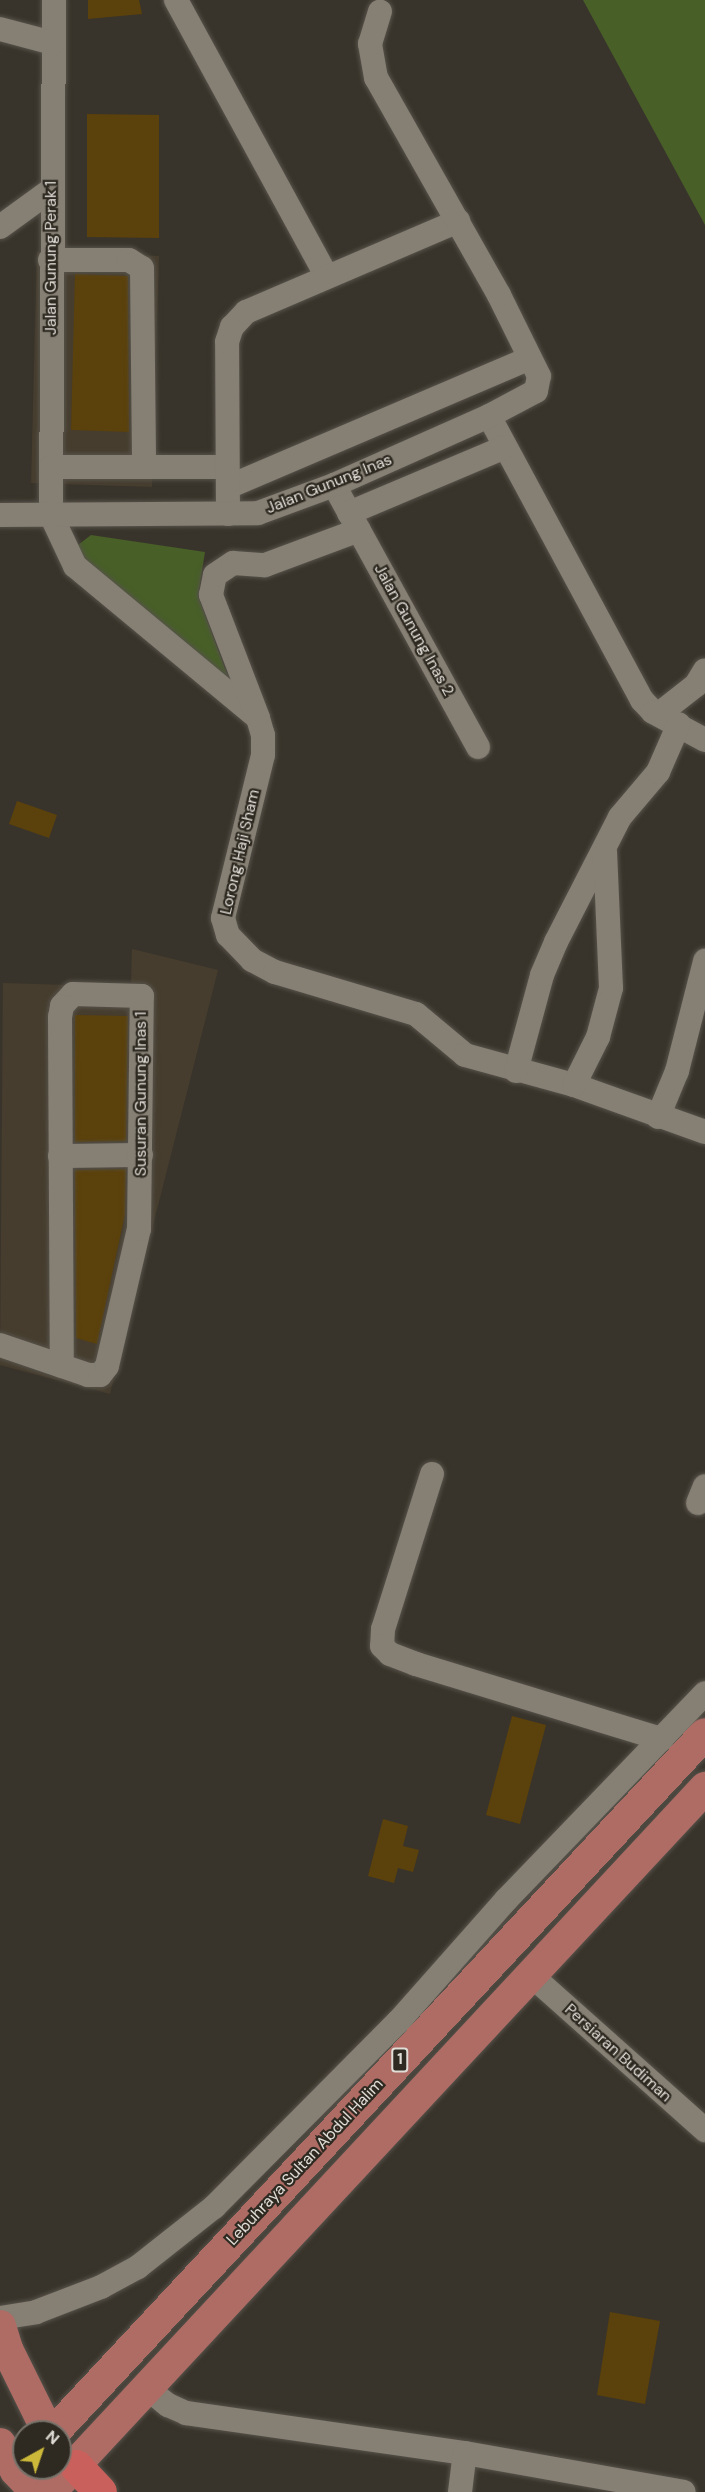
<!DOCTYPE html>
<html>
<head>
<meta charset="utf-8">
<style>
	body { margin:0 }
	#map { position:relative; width:705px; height:2492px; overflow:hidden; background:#39342b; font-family:"DM Sans",sans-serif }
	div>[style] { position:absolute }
	.built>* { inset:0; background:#463d2e }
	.green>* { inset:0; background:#485f28 }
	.building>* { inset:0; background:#5b410b }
	.roads { filter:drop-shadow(0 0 2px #56524a) drop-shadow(0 0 2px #56524a) }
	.minor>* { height:24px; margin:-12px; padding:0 12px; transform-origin:12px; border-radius:12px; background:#857f74 }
	.major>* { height:32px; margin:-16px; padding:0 16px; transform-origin:16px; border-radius:16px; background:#ae6c65 }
	.highway>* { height:33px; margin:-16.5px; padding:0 16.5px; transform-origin:16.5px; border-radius:16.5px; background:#c9605b }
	span { translate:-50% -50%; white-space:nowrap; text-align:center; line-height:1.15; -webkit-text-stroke:4.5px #2f2a21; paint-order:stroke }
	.shield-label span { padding:2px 4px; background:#2f2a21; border:2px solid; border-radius:4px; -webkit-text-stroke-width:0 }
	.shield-label { font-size:15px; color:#e1ded8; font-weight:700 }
	.street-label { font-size:16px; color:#e1ded8 }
	.north { position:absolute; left:12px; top:2420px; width:60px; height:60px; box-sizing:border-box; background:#2f2a21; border:2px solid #76726a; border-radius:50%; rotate:40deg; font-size:16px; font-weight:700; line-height:24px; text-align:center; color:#e1ded8 }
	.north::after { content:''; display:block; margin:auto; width:21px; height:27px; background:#ccb939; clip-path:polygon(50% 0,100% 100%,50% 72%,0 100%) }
</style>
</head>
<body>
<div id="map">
	<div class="built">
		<i style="clip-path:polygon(37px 252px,159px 256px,152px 487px,31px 483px)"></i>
		<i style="clip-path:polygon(132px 949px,218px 970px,110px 1394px,0 1365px,3px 983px,131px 987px)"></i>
	</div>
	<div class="green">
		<i style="clip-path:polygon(583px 0,705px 0,705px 225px)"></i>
		<i style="clip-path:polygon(91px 535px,205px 552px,198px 596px,230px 682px,80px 563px,78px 545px)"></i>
	</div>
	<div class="building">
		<i style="clip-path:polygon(88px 0,139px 0,142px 14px,88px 19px)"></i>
		<i style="clip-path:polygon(87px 114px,159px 115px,159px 238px,87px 237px)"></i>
		<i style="clip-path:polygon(75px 274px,128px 276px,129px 432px,71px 430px)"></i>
		<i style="clip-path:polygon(17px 801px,57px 815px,49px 838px,9px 824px)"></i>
		<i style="clip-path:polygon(75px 1015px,128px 1016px,126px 1141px,75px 1142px)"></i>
		<i style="clip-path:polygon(126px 1169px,125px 1214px,97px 1344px,76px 1338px,75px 1170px)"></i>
		<i style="clip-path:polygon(512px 1716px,546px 1725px,520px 1824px,486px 1815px)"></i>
		<i style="clip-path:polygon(383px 1819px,408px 1826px,403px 1846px,419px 1850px,413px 1872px,398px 1868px,394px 1883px,368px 1876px)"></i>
		<i style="clip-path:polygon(610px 2312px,660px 2321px,645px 2404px,597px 2395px)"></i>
	</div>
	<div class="roads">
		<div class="minor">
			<i style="left:54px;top:0;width:515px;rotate:90.33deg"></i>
			<i style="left:51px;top:515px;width:56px;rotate:64.8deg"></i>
			<i style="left:75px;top:566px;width:238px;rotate:39.7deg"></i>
			<i style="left:258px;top:718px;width:18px;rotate:74deg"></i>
			<i style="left:263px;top:735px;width:20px;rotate:90deg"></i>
			<i style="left:263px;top:755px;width:168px;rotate:103.8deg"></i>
			<i style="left:223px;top:918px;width:18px;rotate:74deg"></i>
			<i style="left:228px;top:935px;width:35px;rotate:46deg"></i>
			<i style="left:252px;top:960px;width:26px;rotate:28deg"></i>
			<i style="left:275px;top:972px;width:147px;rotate:16.6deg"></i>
			<i style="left:416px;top:1014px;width:64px;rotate:39.9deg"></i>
			<i style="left:465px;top:1055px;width:113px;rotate:15.4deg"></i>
			<i style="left:574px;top:1085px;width:139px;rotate:19.7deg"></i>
			<i style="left:176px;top:0;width:313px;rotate:61.4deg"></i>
			<i style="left:0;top:29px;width:55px;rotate:14.8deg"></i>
			<i style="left:0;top:227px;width:63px;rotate:-36deg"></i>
			<i style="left:50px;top:260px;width:79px"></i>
			<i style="left:129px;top:260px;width:15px;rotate:32deg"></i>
			<i style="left:142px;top:268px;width:199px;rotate:89.4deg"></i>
			<i style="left:489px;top:416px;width:323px;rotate:61.7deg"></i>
			<i style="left:642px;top:700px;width:16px;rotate:47deg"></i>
			<i style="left:653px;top:712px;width:59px;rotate:28.3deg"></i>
			<i style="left:51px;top:467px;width:176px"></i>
			<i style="left:334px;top:485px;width:299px;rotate:61.2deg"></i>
			<i style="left:228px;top:487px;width:328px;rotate:-23.1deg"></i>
			<i style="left:349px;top:513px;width:169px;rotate:-22.9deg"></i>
			<i style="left:228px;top:514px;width:172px;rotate:-90.3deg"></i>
			<i style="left:227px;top:342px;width:16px;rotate:-72deg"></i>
			<i style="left:232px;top:327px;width:21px;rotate:-47deg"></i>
			<i style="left:246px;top:312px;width:231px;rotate:-23.2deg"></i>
			<i style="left:0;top:515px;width:258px;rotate:-0.4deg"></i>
			<i style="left:258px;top:513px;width:81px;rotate:-20.2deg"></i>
			<i style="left:334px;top:485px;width:170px;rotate:-24deg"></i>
			<i style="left:489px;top:416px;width:53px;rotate:-28deg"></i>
			<i style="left:536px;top:391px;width:15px;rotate:-79deg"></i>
			<i style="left:539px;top:376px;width:90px;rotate:-116.3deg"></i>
			<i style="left:499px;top:295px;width:249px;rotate:-119.5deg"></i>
			<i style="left:376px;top:78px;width:35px;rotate:-100deg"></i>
			<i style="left:370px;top:44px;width:34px;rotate:-73deg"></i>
			<i style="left:659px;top:714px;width:47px;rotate:-38.1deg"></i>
			<i style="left:696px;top:685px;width:17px;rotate:-59deg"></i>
			<i style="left:257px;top:715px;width:129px;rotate:-111deg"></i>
			<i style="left:211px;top:595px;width:20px;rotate:-79deg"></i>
			<i style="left:215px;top:575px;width:22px;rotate:-34deg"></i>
			<i style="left:233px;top:563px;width:32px;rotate:4deg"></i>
			<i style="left:265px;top:565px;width:100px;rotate:-20.4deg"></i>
			<i style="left:516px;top:1071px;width:99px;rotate:-74.8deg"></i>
			<i style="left:542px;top:975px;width:36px;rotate:-67deg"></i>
			<i style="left:556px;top:942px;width:140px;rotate:-62.9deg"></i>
			<i style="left:620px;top:817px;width:59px;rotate:-49.8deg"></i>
			<i style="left:658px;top:772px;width:52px;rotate:-66.4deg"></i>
			<i style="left:574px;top:1085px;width:54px;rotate:-63.4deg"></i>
			<i style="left:598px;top:1037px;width:51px;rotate:-75.1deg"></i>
			<i style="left:611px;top:988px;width:136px;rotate:-92.5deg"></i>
			<i style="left:658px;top:1117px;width:50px;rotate:-67.6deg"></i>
			<i style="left:677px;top:1071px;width:114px;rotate:-75.7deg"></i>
			<i style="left:60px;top:1156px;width:81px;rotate:-0.7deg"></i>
			<i style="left:0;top:1345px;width:93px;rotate:18.8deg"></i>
			<i style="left:88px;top:1375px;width:12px"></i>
			<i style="left:100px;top:1375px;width:11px;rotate:-52deg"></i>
			<i style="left:107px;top:1366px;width:141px;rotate:-76.9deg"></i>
			<i style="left:139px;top:1229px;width:233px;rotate:-89.3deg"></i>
			<i style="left:142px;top:996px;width:69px;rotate:-178.3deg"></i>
			<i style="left:73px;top:994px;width:16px;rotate:133deg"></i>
			<i style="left:62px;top:1006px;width:11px;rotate:100deg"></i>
			<i style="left:60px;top:1017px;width:349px;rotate:89.7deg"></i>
			<i style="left:432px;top:1474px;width:163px;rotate:107.5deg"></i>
			<i style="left:383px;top:1629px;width:17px;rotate:93deg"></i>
			<i style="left:382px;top:1646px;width:11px;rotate:45deg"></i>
			<i style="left:390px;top:1654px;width:28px;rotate:21deg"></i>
			<i style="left:416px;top:1664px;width:257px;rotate:17deg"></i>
			<i style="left:698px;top:1503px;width:18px;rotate:-68deg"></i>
			<i style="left:532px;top:1976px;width:232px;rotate:41.7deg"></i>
			<i style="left:0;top:2318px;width:36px;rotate:-9deg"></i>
			<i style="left:36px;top:2312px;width:70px;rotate:-21deg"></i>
			<i style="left:101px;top:2287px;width:42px;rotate:-28.4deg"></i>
			<i style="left:138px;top:2267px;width:97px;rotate:-38.3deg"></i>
			<i style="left:214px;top:2207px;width:261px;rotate:-45.2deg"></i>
			<i style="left:398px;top:2022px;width:163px;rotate:-48.5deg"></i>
			<i style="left:506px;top:1900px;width:287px;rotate:-46.1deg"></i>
			<i style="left:148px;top:2389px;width:26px;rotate:39deg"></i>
			<i style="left:168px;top:2405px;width:20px;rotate:24deg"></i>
			<i style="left:186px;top:2413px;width:282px;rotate:8.2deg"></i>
			<i style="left:465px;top:2453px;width:222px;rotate:10.1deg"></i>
			<i style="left:460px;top:2492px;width:39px;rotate:-83deg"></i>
		</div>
		<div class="major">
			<i style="left:0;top:2326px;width:24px;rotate:73deg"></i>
			<i style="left:7px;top:2349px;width:93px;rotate:63.7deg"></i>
			<i style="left:54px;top:2432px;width:954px;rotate:-47deg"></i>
			<i style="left:0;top:2444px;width:31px;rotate:59deg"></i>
			<i style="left:16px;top:2471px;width:29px;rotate:46deg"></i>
			<i style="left:50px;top:2492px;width:962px;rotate:-47.06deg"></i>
		</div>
		<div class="highway">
			<i style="left:76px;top:2466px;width:35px;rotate:47deg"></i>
		</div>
	</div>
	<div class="shield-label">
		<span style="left:400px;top:2060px">1</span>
	</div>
	<div class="street-label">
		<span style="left:51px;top:258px;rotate:-90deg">Jalan Gunung Perak 1</span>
		<span style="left:329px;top:484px;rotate:-22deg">Jalan Gunung Inas</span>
		<span style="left:414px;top:630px;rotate:61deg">Jalan Gunung Inas 2</span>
		<span style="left:240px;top:852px;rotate:-77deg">Lorong Haji Sham</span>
		<span style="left:141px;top:1094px;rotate:-90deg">Susuran Gunung Inas 1</span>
		<span style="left:618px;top:2053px;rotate:42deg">Persiaran Budiman</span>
		<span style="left:305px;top:2162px;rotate:-47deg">Lebuhraya Sultan Abdul Halim</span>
	</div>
	<div class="north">N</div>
</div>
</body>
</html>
